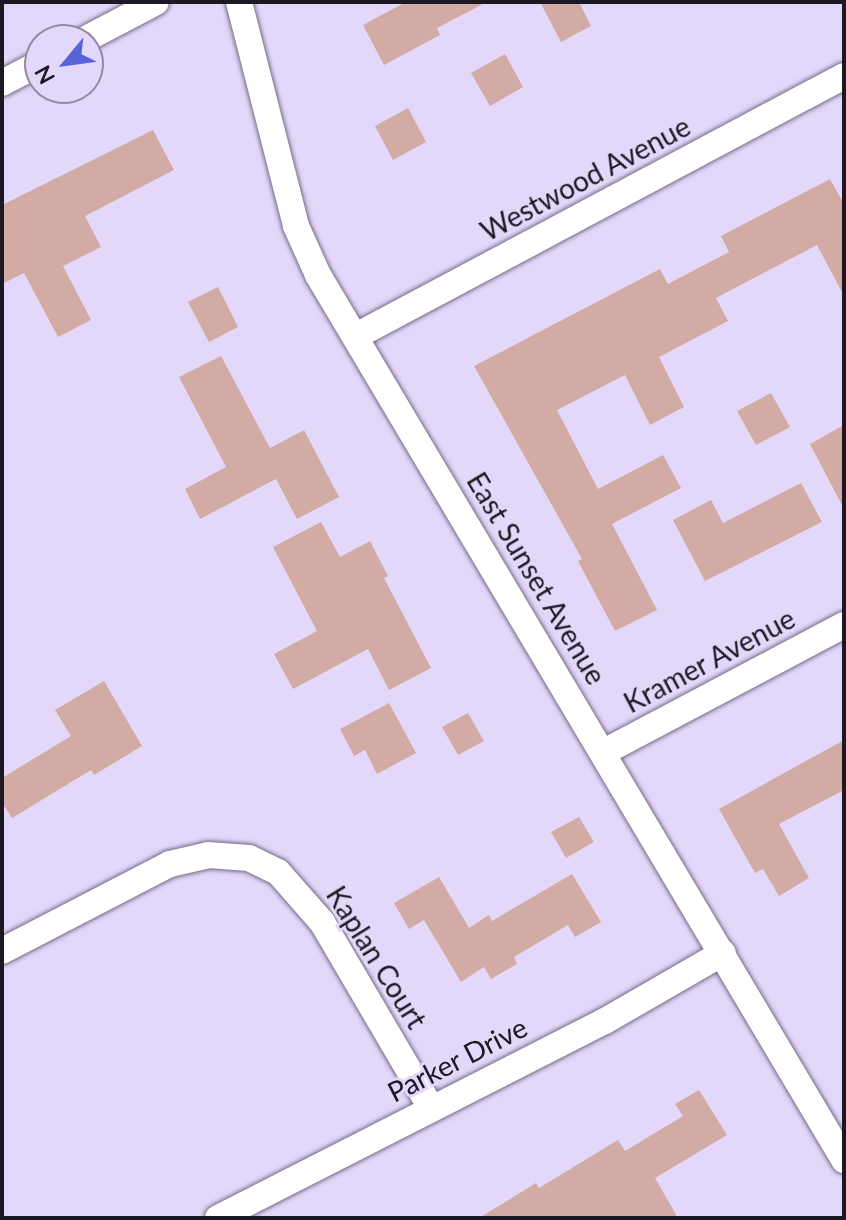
<!DOCTYPE html>
<html>
<head>
<meta charset="utf-8">
<style>
	body { margin:0 }
	#map { position:relative; width:846px; height:1220px; overflow:hidden; background:#e3d8f9; font-family:Lato,sans-serif }
	div>[style] { position:absolute }
	.building>* { inset:0; background:#d3aba5 }
	.roads { filter:drop-shadow(0 0 2px #756b88) drop-shadow(0 0 2px #756b88) }
	.street>* { height:26px; margin:-13px; padding:0 13px; transform-origin:13px; border-radius:13px; background:#fff }
	span { translate:-50% -50%; white-space:nowrap; text-align:center; line-height:1.15; -webkit-text-stroke:6px #e3d8f9; paint-order:stroke }
	.street-label { font-size:28px; color:#1c1823 }
	.frame { position:absolute; inset:0; border:4px solid #1c1823; pointer-events:none }
	.north { position:absolute; left:24px; top:24px; width:80px; height:80px; box-sizing:border-box; background:#e3d8f9; border:2px solid #938ba3; border-radius:50%; rotate:241deg; font-size:22px; font-weight:700; line-height:32px; text-align:center; color:#1c1823 }
	.north::after { content:''; display:block; margin:auto; width:28px; height:36px; background:#5863da; clip-path:polygon(50% 0,100% 100%,50% 72%,0 100%) }
</style>
</head>
<body>
<div id="map">
	<div class="building">
		<i style="clip-path:polygon(406px 2px,487px 2px,437px 28px,440px 35px,384px 65px,363px 25px)"></i>
		<i style="clip-path:polygon(540px 2px,579px 2px,591px 26px,561px 42px)"></i>
		<i style="clip-path:polygon(505px 54px,523px 87px,490px 106px,471px 73px)"></i>
		<i style="clip-path:polygon(408px 108px,426px 142px,393px 160px,375px 126px)"></i>
		<i style="clip-path:polygon(153px 130px,174px 170px,85px 216px,101px 247px,63px 266px,91px 320px,58px 337px,24px 273px,2px 284px,2px 205px)"></i>
		<i style="clip-path:polygon(830px 179px,844px 204px,844px 296px,817px 245px,716px 298px,728px 321px,659px 357px,684px 407px,650px 425px,625px 375px,557px 410px,598px 489px,663px 455px,681px 488px,612px 524px,657px 610px,615px 631px,578px 561px,582px 559px,474px 366px,660px 269px,668px 284px,729px 252px,721px 236px)"></i>
		<i style="clip-path:polygon(218px 287px,238px 327px,209px 342px,188px 302px)"></i>
		<i style="clip-path:polygon(221px 356px,270px 448px,304px 430px,339px 497px,297px 519px,276px 479px,200px 519px,185px 489px,226px 467px,179px 377px)"></i>
		<i style="clip-path:polygon(771px 393px,790px 427px,756px 445px,737px 411px)"></i>
		<i style="clip-path:polygon(844px 425px,844px 509px,810px 444px)"></i>
		<i style="clip-path:polygon(801px 483px,822px 522px,705px 581px,673px 520px,711px 500px,723px 523px)"></i>
		<i style="clip-path:polygon(321px 522px,340px 557px,370px 541px,388px 576px,384px 578px,431px 668px,389px 690px,368px 649px,293px 689px,274px 654px,317px 631px,273px 547px)"></i>
		<i style="clip-path:polygon(104px 681px,142px 746px,94px 775px,91px 770px,12px 818px,2px 802px,2px 778px,71px 736px,55px 710px)"></i>
		<i style="clip-path:polygon(389px 703px,416px 753px,377px 774px,365px 750px,354px 756px,340px 729px)"></i>
		<i style="clip-path:polygon(468px 713px,484px 741px,458px 755px,442px 727px)"></i>
		<i style="clip-path:polygon(844px 740px,844px 790px,779px 824px,809px 878px,779px 896px,763px 869px,755px 873px,719px 809px)"></i>
		<i style="clip-path:polygon(579px 817px,594px 842px,566px 858px,551px 832px)"></i>
		<i style="clip-path:polygon(572px 874px,601px 922px,575px 937px,568px 925px,514px 957px,517px 964px,491px 979px,484px 967px,461px 982px,424px 920px,409px 929px,394px 903px,439px 877px,469px 928px,489px 915px,492px 921px)"></i>
		<i style="clip-path:polygon(699px 1090px,727px 1135px,655px 1178px,678px 1218px,479px 1218px,536px 1183px,539px 1188px,618px 1140px,625px 1151px,683px 1116px,675px 1104px)"></i>
	</div>
	<div class="roads">
		<div class="street">
			<i style="left:239px;top:2px;width:231px;rotate:75.7deg"></i>
			<i style="left:296px;top:226px;width:54px;rotate:65.8deg"></i>
			<i style="left:318px;top:275px;width:1030px;rotate:59.27deg"></i>
			<i style="left:84px;top:40px;width:81px;rotate:-27.8deg"></i>
			<i style="left:2px;top:83px;width:43px;rotate:-27.8deg"></i>
			<i style="left:356px;top:336px;width:553px;rotate:-28.05deg"></i>
			<i style="left:604px;top:752px;width:272px;rotate:-27.9deg"></i>
			<i style="left:2px;top:951px;width:189px;rotate:-27.4deg"></i>
			<i style="left:170px;top:864px;width:39px;rotate:-13deg"></i>
			<i style="left:208px;top:855px;width:41px;rotate:4.2deg"></i>
			<i style="left:249px;top:858px;width:32px;rotate:26deg"></i>
			<i style="left:278px;top:872px;width:67px;rotate:48.7deg"></i>
			<i style="left:322px;top:922px;width:216px;rotate:59.6deg"></i>
			<i style="left:218px;top:1218px;width:434px;rotate:-27deg"></i>
			<i style="left:605px;top:1021px;width:136px;rotate:-30deg"></i>
		</div>
	</div>
	<div class="street-label">
		<span style="left:585px;top:178px;rotate:-28deg">Westwood Avenue</span>
		<span style="left:537px;top:578px;rotate:59deg">East Sunset Avenue</span>
		<span style="left:709px;top:660px;rotate:-28deg">Kramer Avenue</span>
		<span style="left:377px;top:957px;rotate:58deg">Kaplan Court</span>
		<span style="left:457px;top:1059px;rotate:-27deg">Parker Drive</span>
	</div>
	<div class="frame"></div>
	<div class="north">N</div>
</div>
</body>
</html>
